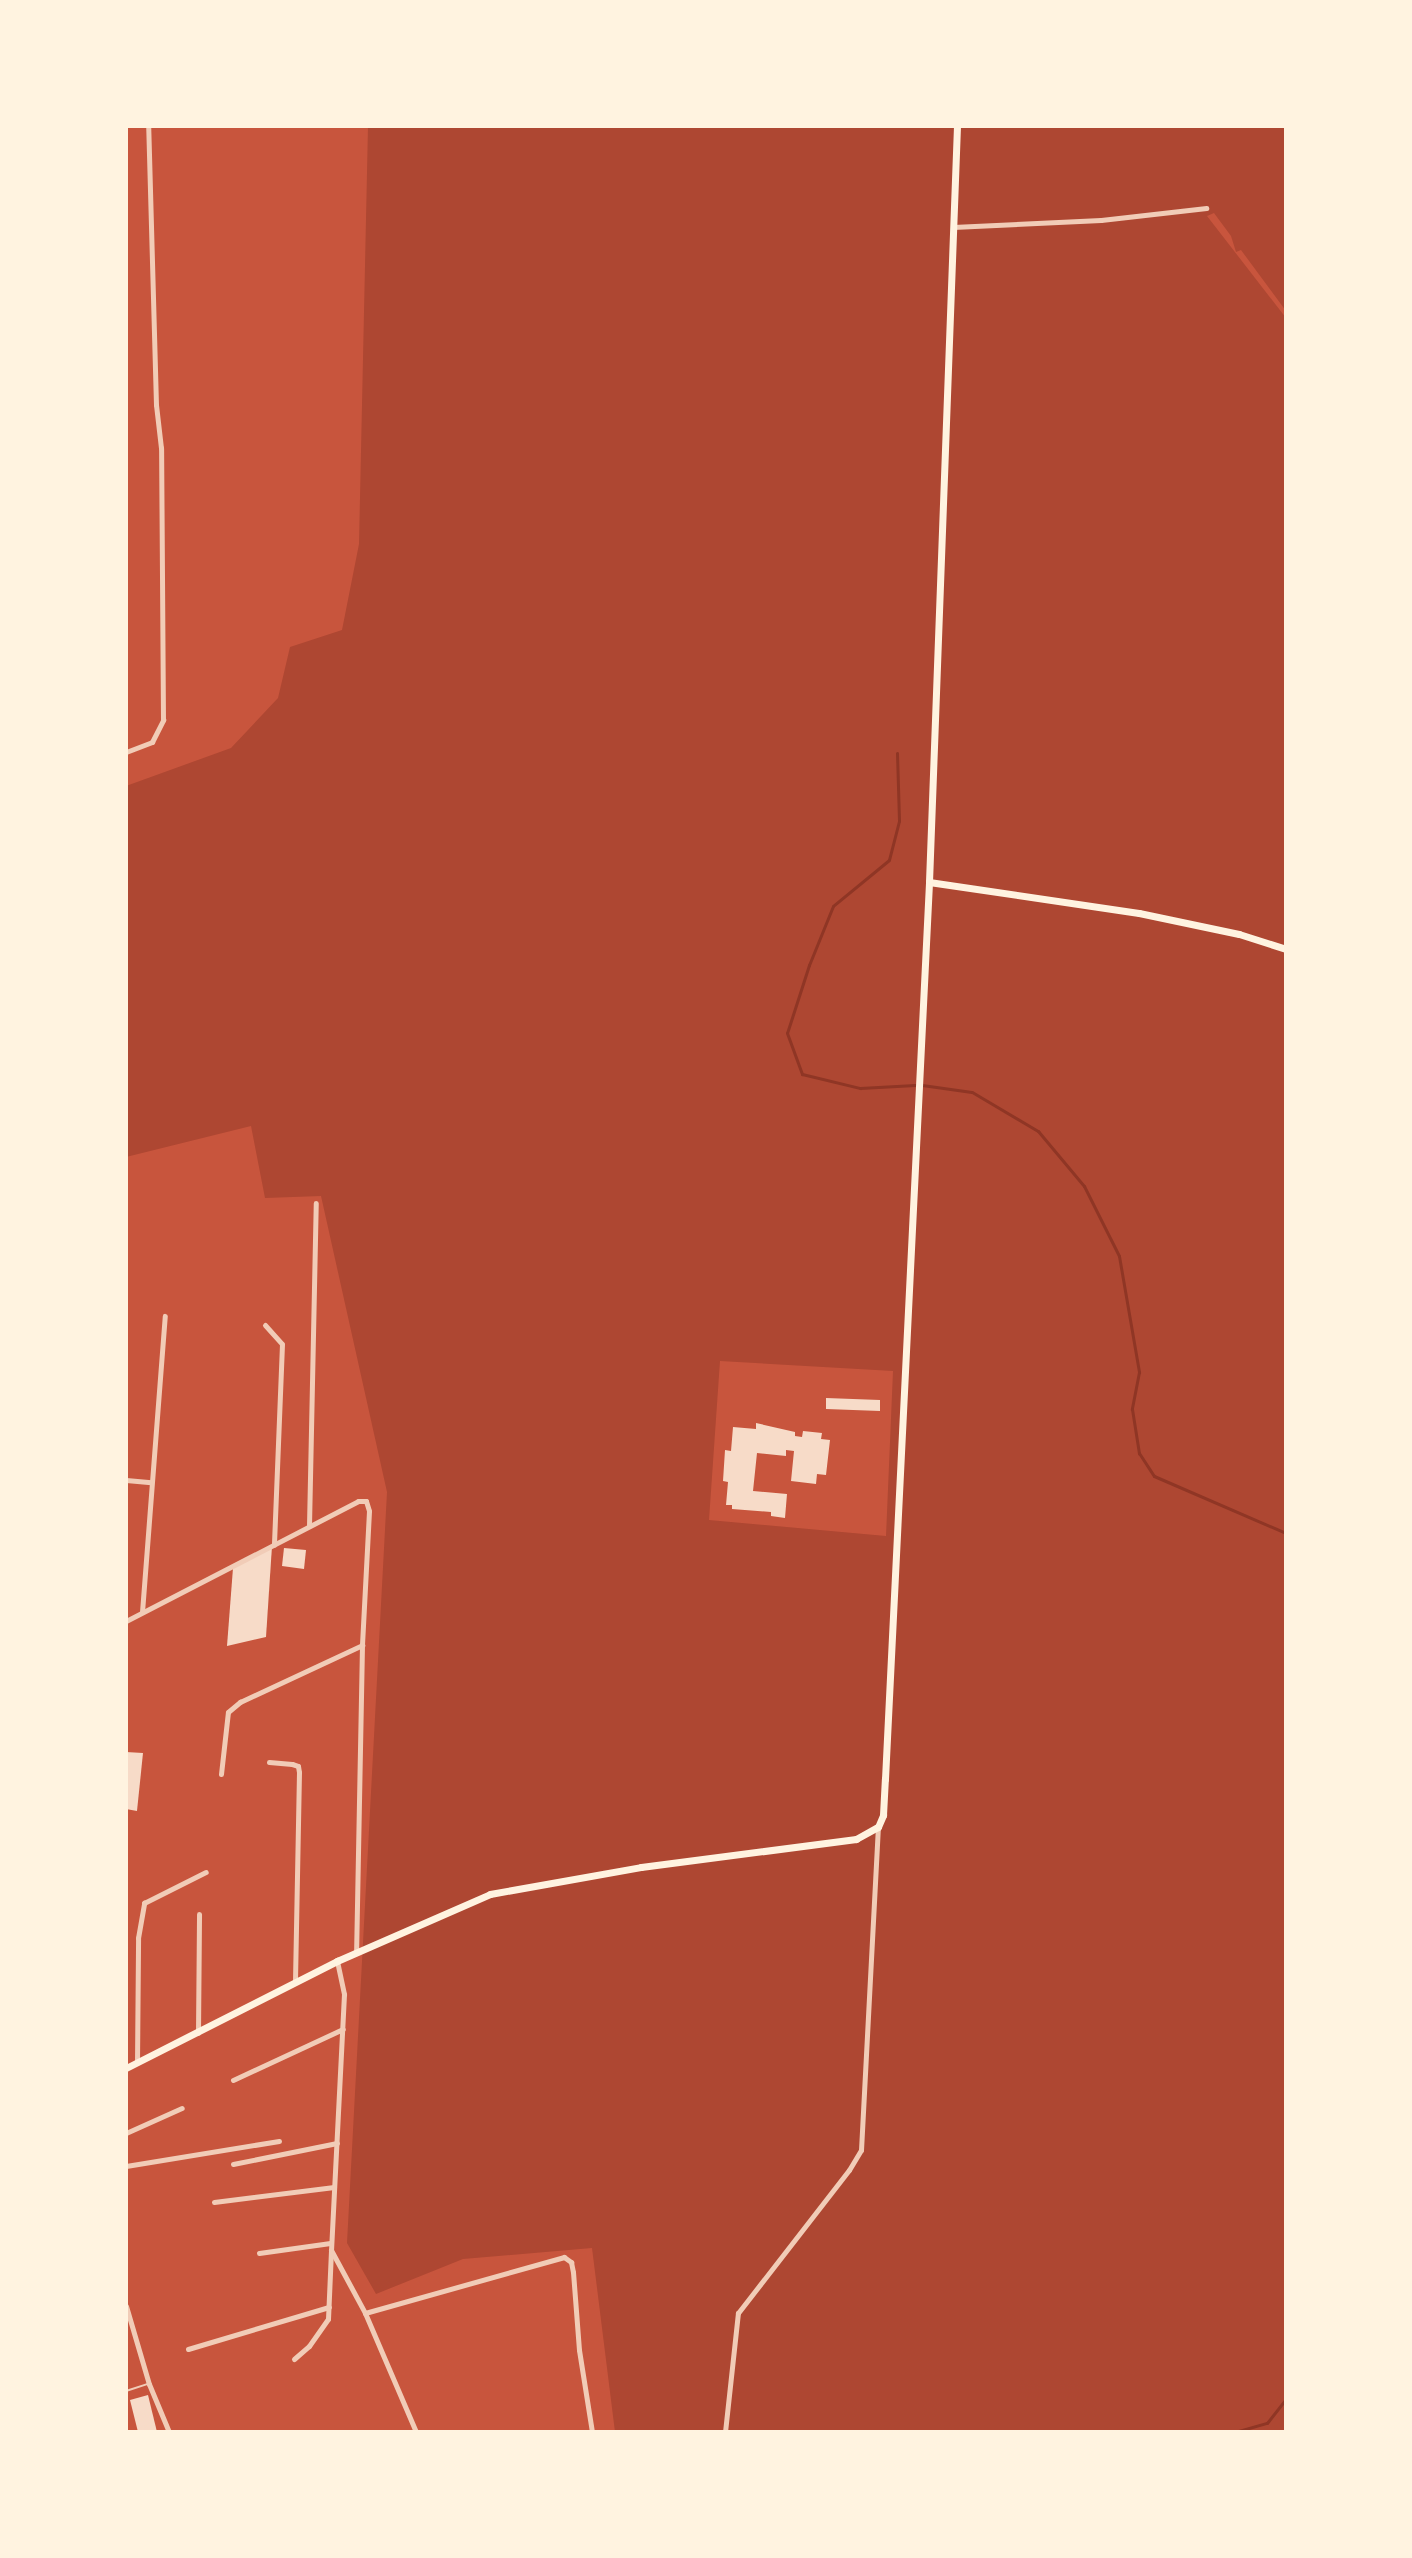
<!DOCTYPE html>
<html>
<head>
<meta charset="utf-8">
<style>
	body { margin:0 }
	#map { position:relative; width:1412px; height:2558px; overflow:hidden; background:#c8553d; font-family:"Exo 2",sans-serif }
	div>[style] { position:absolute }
	.green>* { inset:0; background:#ae4732 }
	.stream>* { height:3px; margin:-1.5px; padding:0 1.5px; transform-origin:1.5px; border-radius:1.5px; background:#8f3625 }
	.building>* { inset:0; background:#f7dbc8 }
	.service>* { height:2px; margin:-1px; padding:0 1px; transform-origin:1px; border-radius:1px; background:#f1ccb7 }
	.minor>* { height:5px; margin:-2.5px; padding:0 2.5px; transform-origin:2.5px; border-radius:2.5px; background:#f1ccb7 }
	.secondary>* { height:7px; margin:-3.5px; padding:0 3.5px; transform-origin:3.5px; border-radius:3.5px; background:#fff3e0 }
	span { translate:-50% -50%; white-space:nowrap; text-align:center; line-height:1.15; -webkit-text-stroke:8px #fff3e0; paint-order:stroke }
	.frame { position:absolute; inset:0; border:128px solid #fff3e0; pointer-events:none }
</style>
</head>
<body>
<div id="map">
	<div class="green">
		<i style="clip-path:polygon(evenodd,368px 126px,1286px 126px,1286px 311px,1241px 250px,1236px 252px,1231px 236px,1214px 213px,1207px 216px,1286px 318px,1286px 2432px,615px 2432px,592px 2248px,463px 2259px,376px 2294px,347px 2243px,387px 1492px,321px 1196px,265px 1198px,251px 1126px,126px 1157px,126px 786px,231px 748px,278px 698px,290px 647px,342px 630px,359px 544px,368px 126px,720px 1361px,893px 1371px,886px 1536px,709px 1520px,720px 1361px)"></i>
	</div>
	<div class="stream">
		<i style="left:897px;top:753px;width:68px;rotate:88.3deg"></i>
		<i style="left:899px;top:821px;width:40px;rotate:104.4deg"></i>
		<i style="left:889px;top:860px;width:72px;rotate:140.6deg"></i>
		<i style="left:833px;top:906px;width:64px;rotate:112.1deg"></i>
		<i style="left:809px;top:965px;width:71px;rotate:107.9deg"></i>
		<i style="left:787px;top:1033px;width:44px;rotate:69.9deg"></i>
		<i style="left:802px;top:1074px;width:60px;rotate:13.6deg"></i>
		<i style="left:860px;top:1088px;width:55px;rotate:-3.1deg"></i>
		<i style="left:922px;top:1085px;width:50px;rotate:8deg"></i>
		<i style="left:972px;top:1092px;width:77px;rotate:30.6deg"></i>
		<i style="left:1038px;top:1131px;width:72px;rotate:50.1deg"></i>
		<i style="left:1084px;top:1186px;width:78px;rotate:63.4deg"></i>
		<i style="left:1119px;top:1256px;width:118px;rotate:80.2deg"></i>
		<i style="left:1139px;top:1372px;width:38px;rotate:101deg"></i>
		<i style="left:1132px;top:1409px;width:45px;rotate:81deg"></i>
		<i style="left:1139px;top:1453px;width:27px;rotate:57deg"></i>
		<i style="left:1154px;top:1476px;width:144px;rotate:23.4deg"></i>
		<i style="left:1235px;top:2432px;width:33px;rotate:-16deg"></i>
		<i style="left:1267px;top:2423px;width:31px;rotate:-52deg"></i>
	</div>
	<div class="building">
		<i style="clip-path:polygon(826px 1398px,880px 1400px,880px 1411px,826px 1409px)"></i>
		<i style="clip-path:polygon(756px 1423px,795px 1432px,795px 1436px,802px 1437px,803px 1431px,822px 1433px,821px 1439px,830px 1440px,826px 1475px,817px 1474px,816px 1484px,791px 1481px,794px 1451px,786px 1450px,786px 1456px,757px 1453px,753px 1491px,787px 1494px,785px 1518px,771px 1516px,771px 1512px,732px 1509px,732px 1505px,726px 1505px,728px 1482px,723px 1481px,725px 1450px,731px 1451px,733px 1427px,756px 1429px)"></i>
		<i style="clip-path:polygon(272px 1546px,266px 1637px,227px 1646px,233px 1568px)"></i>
		<i style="clip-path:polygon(284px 1548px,306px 1550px,304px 1569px,282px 1566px)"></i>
		<i style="clip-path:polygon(126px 1752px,143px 1753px,137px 1811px,126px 1809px)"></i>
		<i style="clip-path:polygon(148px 2395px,157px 2432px,138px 2432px,130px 2400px)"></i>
	</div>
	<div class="service">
		<i style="left:126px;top:2391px;width:23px;rotate:-18deg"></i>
	</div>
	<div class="minor">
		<i style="left:953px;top:227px;width:148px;rotate:-2.7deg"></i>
		<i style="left:1101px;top:220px;width:106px;rotate:-6.5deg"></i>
		<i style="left:126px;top:752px;width:28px;rotate:-21deg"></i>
		<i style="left:152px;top:742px;width:25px;rotate:-63deg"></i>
		<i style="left:163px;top:720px;width:272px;rotate:-90.4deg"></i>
		<i style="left:161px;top:448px;width:43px;rotate:-96.6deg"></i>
		<i style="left:156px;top:405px;width:279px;rotate:-91.6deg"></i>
		<i style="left:265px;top:1325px;width:25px;rotate:48deg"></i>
		<i style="left:282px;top:1344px;width:201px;rotate:92.3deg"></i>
		<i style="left:126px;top:1480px;width:25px;rotate:5deg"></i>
		<i style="left:309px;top:1526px;width:323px;rotate:-88.8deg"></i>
		<i style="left:142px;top:1612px;width:297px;rotate:-85.6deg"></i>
		<i style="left:126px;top:1621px;width:261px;rotate:-27.3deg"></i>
		<i style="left:358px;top:1501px;width:8px"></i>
		<i style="left:366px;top:1501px;width:10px;rotate:73deg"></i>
		<i style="left:369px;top:1511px;width:134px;rotate:93deg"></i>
		<i style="left:362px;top:1645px;width:307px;rotate:91.1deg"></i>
		<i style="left:269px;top:1762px;width:23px;rotate:5deg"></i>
		<i style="left:292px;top:1764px;width:6px;rotate:18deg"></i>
		<i style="left:298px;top:1766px;width:6px;rotate:81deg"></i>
		<i style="left:299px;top:1772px;width:210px;rotate:91.1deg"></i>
		<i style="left:221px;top:1774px;width:62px;rotate:-83.6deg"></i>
		<i style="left:228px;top:1712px;width:16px;rotate:-40deg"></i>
		<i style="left:240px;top:1702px;width:135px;rotate:-25deg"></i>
		<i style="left:337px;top:1961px;width:34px;rotate:78deg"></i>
		<i style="left:344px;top:1994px;width:256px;rotate:92.9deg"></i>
		<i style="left:331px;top:2250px;width:72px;rotate:61.6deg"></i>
		<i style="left:365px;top:2313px;width:129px;rotate:66.8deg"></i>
		<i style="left:198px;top:2033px;width:119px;rotate:-89.5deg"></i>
		<i style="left:137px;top:2063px;width:125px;rotate:-89.5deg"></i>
		<i style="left:138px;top:1938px;width:36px;rotate:-80deg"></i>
		<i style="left:144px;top:1903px;width:69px;rotate:-26.6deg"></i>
		<i style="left:233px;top:2080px;width:121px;rotate:-24.9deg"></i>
		<i style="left:126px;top:2133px;width:61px;rotate:-24.1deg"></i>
		<i style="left:233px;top:2164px;width:106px;rotate:-11.4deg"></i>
		<i style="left:126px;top:2166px;width:155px;rotate:-9.3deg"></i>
		<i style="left:214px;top:2202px;width:121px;rotate:-7.1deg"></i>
		<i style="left:259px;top:2253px;width:72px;rotate:-8deg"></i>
		<i style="left:126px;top:2306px;width:81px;rotate:73.6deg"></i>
		<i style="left:149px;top:2384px;width:52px;rotate:67.4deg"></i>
		<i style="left:365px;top:2313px;width:207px;rotate:-15.7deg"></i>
		<i style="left:564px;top:2257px;width:9px;rotate:36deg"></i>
		<i style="left:571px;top:2262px;width:10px;rotate:79deg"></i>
		<i style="left:573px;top:2272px;width:78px;rotate:85.6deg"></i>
		<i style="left:579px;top:2350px;width:83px;rotate:81deg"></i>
		<i style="left:188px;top:2349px;width:147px;rotate:-16.6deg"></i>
		<i style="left:294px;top:2359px;width:20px;rotate:-41deg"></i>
		<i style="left:309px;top:2346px;width:33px;rotate:-55deg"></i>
		<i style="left:328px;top:2319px;width:68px;rotate:-87.5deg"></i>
		<i style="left:725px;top:2432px;width:120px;rotate:-83.8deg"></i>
		<i style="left:738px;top:2313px;width:181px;rotate:-52.2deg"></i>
		<i style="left:849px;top:2170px;width:23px;rotate:-59deg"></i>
		<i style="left:861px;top:2150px;width:322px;rotate:-87deg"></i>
	</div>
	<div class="secondary">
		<i style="left:929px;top:882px;width:212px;rotate:8.4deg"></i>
		<i style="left:1139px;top:913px;width:102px;rotate:11.9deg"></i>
		<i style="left:1239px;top:934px;width:49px;rotate:17.7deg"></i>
		<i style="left:126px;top:2068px;width:237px;rotate:-26.9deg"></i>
		<i style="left:337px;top:1961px;width:167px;rotate:-23.6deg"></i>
		<i style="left:490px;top:1894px;width:153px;rotate:-10.1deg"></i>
		<i style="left:641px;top:1867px;width:217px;rotate:-7.4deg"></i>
		<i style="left:856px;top:1839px;width:25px;rotate:-29deg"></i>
		<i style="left:878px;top:1827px;width:13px;rotate:-67deg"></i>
		<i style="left:883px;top:1815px;width:36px;rotate:-87deg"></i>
		<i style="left:885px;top:1779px;width:898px;rotate:-87.19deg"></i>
		<i style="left:929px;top:882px;width:757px;rotate:-87.88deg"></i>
	</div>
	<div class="frame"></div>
</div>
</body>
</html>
